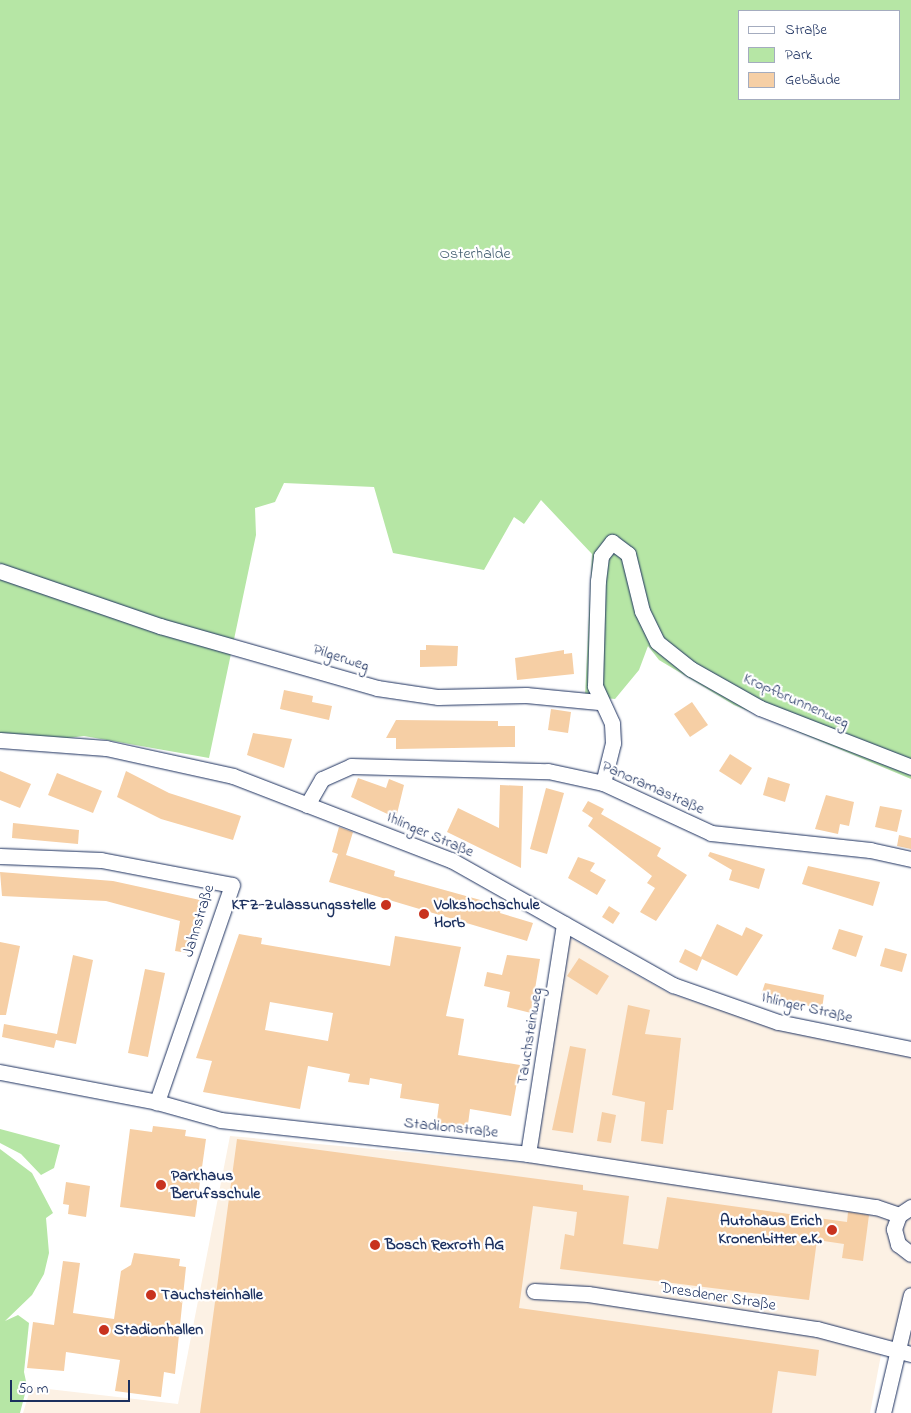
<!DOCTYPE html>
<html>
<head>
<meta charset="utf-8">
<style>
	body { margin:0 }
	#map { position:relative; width:911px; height:1413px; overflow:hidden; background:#fff; font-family:"Indie Flower",sans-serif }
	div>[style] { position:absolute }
	.built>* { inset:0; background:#fcf1e4 }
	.green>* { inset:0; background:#b6e6a5 }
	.building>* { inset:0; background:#f6cfa5 }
	.roads { filter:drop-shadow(0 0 1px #1b2f5e) drop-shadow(0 0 1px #1b2f5e) }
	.minor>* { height:15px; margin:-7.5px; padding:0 7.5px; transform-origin:7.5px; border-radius:7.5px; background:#fff }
	.dots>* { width:14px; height:14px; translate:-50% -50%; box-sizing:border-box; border:2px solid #fff; border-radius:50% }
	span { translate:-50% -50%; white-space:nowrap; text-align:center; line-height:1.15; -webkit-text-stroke:4.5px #fff; paint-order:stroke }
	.park-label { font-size:16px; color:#425d70 }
	.street-label { font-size:16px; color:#1b2f5e }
	.poi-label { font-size:16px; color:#1b2f5e; font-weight:700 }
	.right { translate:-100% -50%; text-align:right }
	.left { translate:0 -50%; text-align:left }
	.legend { position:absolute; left:738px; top:10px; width:162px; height:90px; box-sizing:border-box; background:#fff; border:1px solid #a4acbf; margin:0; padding:6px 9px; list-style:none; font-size:15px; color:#1b2f5e }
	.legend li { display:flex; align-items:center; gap:10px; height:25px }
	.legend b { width:25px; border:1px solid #a4acbf }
	.scale { position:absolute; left:10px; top:1380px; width:120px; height:22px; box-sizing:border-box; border:2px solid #1b2f5e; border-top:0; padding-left:6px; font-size:15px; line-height:18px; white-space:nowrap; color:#1b2f5e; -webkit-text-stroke:4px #fff; paint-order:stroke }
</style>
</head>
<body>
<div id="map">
	<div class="built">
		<i style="clip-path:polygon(569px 937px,669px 993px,777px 1029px,911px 1057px,911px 1345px,884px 1339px,870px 1413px,23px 1413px,31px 1387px,178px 1404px,230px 1136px,530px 1163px)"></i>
	</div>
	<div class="green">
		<i style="clip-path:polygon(evenodd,0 0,911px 0,911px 779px,734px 705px,659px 660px,648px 646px,639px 670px,615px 699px,585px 696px,592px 554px,541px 500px,524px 524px,514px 517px,484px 570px,393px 553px,374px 487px,284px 483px,275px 502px,255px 508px,256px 535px,209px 758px,84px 736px,27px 743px,0 737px,0 0,740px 11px,900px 11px,900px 99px,740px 99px,740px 11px)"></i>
		<i style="clip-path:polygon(0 1129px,60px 1145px,54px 1168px,41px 1175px,21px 1154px,0 1143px)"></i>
		<i style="clip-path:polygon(0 1149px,32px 1173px,53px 1213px,46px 1218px,49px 1253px,44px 1274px,32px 1295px,5px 1321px,18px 1315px,29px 1323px,24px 1372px,27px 1386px,20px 1413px,0 1413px)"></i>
	</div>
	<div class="building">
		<i style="clip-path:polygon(426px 645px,458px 646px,457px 666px,420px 667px,420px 650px,426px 650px)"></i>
		<i style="clip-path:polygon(564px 650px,564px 654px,572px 653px,574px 674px,517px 680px,515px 658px)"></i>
		<i style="clip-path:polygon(284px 690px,313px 696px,312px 702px,332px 706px,329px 720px,280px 709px)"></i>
		<i style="clip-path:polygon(692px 702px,708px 725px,690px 737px,674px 714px)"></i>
		<i style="clip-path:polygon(551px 709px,571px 712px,568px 733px,548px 730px)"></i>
		<i style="clip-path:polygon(396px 720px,498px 721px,498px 726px,515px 726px,515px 747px,396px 749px,396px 738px,386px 738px)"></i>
		<i style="clip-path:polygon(253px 733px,292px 739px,284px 768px,247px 755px)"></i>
		<i style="clip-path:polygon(730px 754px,752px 768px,741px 785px,719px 771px)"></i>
		<i style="clip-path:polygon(0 771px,31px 784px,20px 808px,0 800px)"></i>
		<i style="clip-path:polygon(126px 771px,169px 793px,241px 816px,233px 840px,161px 819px,117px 797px)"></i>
		<i style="clip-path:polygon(57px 773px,102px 791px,93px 813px,48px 795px)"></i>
		<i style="clip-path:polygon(768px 777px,790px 784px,785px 802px,763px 795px)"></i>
		<i style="clip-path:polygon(358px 778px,386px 788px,389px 779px,404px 785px,396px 818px,351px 797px)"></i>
		<i style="clip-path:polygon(500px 785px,523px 786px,521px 868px,447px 832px,458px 808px,499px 828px)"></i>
		<i style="clip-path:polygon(546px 788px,564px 793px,547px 854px,530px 849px)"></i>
		<i style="clip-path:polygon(826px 795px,854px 802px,849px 826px,840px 824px,838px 834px,815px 829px)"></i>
		<i style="clip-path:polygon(588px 801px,604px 809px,601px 814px,661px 848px,657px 856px,687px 875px,656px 921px,640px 912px,655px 888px,647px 883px,652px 876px,588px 826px,593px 818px,582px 811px)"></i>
		<i style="clip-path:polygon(880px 806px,902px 810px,897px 832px,875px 827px)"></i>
		<i style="clip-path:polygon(13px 823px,79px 830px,78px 844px,12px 838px)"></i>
		<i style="clip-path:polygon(339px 827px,353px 832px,346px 855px,395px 871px,394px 876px,502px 906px,500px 913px,533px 923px,527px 941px,329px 882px,338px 854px,332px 852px)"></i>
		<i style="clip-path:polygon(899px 835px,911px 838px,911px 849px,897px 846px)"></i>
		<i style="clip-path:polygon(710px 852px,765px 869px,759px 889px,729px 880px,732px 870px,708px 856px)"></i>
		<i style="clip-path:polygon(578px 857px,595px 863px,590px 871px,606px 880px,597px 895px,568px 878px)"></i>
		<i style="clip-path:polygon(808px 866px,880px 882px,873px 906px,802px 884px)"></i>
		<i style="clip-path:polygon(0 872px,113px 881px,200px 900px,188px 953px,175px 951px,180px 921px,106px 901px,2px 896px)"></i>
		<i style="clip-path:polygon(609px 906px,620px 913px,613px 924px,602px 917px)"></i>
		<i style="clip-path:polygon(717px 924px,742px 936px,746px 927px,763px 935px,737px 976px,702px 959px,697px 971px,679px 962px,685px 949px,701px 957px)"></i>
		<i style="clip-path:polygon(839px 929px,863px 936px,856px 957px,832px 949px)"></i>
		<i style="clip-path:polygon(evenodd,239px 934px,262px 938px,261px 944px,390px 966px,395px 936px,461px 947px,446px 1016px,464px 1019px,458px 1055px,520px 1065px,511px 1116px,470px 1109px,467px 1132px,436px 1127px,439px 1104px,400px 1098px,402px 1084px,370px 1078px,369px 1085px,348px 1082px,350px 1074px,308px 1066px,300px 1109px,203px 1092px,212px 1061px,196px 1058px,239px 934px,270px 1002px,333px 1013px,328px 1041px,265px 1030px,270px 1002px)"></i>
		<i style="clip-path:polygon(0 942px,20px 946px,6px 1015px,0 1015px)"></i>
		<i style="clip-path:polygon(885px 948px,907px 954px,902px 972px,880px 966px)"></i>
		<i style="clip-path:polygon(73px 955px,93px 960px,76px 1044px,56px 1040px,54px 1048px,2px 1037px,4px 1024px,57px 1034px)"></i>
		<i style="clip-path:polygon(507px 955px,540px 959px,531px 1013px,507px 1007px,510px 992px,484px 986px,487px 972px,502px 975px)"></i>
		<i style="clip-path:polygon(579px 958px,609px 976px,597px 995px,567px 976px)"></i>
		<i style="clip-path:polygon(145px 969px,165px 973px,148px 1057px,128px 1053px)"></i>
		<i style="clip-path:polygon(765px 983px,824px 995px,822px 1009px,761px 995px)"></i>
		<i style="clip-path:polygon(628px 1005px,650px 1010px,645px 1034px,681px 1038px,673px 1110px,667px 1110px,663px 1144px,641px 1141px,645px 1102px,612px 1095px)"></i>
		<i style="clip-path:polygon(570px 1046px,586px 1049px,573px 1133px,552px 1130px)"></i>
		<i style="clip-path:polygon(602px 1112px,616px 1115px,611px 1143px,597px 1141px)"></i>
		<i style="clip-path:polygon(153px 1126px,186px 1130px,185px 1136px,206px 1139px,195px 1217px,120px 1207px,130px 1129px,152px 1132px)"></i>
		<i style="clip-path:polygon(237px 1139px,583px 1185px,583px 1190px,629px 1196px,623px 1244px,658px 1249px,667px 1197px,847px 1222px,848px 1212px,869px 1215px,863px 1261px,842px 1258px,844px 1244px,817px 1240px,809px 1300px,560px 1269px,565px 1234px,574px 1236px,577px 1212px,533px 1206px,519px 1308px,819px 1350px,816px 1376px,778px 1371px,772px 1413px,200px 1413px)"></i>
		<i style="clip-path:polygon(66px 1182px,90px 1186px,86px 1217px,68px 1214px,69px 1205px,63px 1204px)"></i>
		<i style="clip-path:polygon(134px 1253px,180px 1259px,179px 1266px,186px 1267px,175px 1374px,164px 1372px,161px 1397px,115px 1391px,120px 1360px,66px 1352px,64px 1371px,27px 1368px,33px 1322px,54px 1325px,63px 1261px,80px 1263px,73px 1313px,114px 1319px,121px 1271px,131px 1265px)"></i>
	</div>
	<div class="roads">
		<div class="minor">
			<i style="left:0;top:571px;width:169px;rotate:19deg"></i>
			<i style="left:160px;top:626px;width:226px;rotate:15.9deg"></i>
			<i style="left:377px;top:688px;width:62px;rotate:8.4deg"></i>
			<i style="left:438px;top:697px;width:88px;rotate:-1.3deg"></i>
			<i style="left:526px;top:695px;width:73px;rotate:5.5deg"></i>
			<i style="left:0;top:740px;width:106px;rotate:4.3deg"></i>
			<i style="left:106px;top:748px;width:130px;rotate:12.4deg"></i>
			<i style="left:233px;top:776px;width:234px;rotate:21.1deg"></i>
			<i style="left:451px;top:860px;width:255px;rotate:29.4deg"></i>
			<i style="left:673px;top:985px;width:111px;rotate:19.4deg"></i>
			<i style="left:778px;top:1022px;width:136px;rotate:11.5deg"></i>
			<i style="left:603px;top:783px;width:41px;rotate:-76deg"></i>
			<i style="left:613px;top:743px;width:20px;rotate:-93deg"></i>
			<i style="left:612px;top:723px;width:41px;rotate:-114.7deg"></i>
			<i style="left:595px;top:686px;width:105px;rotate:-88.4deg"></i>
			<i style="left:598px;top:581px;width:25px;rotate:-83deg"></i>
			<i style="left:601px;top:556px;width:18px;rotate:-52deg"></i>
			<i style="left:612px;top:542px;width:20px;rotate:37deg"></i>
			<i style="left:628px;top:554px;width:59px;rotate:76.2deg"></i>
			<i style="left:642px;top:611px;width:34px;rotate:64deg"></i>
			<i style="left:657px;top:642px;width:43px;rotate:38.5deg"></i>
			<i style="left:691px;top:669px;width:79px;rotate:29.5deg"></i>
			<i style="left:760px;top:708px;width:162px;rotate:21.3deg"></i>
			<i style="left:307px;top:805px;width:30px;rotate:-60deg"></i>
			<i style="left:322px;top:779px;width:32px;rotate:-24deg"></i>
			<i style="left:351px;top:766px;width:197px;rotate:1.5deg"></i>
			<i style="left:548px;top:771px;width:56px;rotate:12.3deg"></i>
			<i style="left:603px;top:783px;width:119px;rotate:24.8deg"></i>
			<i style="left:711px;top:833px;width:160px;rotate:6.1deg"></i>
			<i style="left:870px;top:850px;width:42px;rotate:12.4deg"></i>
			<i style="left:0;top:856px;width:101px;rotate:2.3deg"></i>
			<i style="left:101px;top:860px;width:133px;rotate:10.8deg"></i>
			<i style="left:232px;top:885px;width:230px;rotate:109.1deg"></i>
			<i style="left:0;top:1072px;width:160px;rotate:10.8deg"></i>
			<i style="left:157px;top:1102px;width:66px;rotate:15.7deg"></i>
			<i style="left:221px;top:1120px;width:309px;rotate:6.3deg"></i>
			<i style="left:528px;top:1154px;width:352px;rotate:8.7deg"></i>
			<i style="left:876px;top:1207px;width:24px;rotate:19deg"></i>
			<i style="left:528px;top:1154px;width:233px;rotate:-81.1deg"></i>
			<i style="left:911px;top:1207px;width:14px;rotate:146deg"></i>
			<i style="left:899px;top:1215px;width:15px;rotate:110deg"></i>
			<i style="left:894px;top:1229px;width:16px;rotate:75deg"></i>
			<i style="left:898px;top:1244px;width:16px;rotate:38deg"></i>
			<i style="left:534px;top:1291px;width:54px;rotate:3.2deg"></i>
			<i style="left:588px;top:1294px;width:232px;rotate:8.7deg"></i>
			<i style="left:817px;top:1329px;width:97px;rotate:14.9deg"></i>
			<i style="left:883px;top:1413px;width:121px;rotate:-76.7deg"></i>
		</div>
	</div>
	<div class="dots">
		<i style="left:386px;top:905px;background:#c8321e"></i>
		<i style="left:424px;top:914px;background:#c8321e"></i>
		<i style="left:161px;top:1185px;background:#c8321e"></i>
		<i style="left:832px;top:1230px;background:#c8321e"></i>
		<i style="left:375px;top:1245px;background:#c8321e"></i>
		<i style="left:151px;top:1295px;background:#c8321e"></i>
		<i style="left:104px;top:1330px;background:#c8321e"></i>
	</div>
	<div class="park-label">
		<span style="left:475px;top:254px">Osterhalde</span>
	</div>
	<div class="street-label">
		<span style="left:341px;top:658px;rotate:18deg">Pilgerweg</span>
		<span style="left:796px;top:701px;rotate:24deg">Kropfbrunnenweg</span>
		<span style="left:653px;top:788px;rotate:24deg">Panoramastraße</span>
		<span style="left:430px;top:835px;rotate:23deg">Ihlinger Straße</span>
		<span style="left:199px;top:921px;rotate:-73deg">Jahnstraße</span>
		<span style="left:807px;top:1008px;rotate:13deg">Ihlinger Straße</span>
		<span style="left:530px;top:1036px;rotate:-81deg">Tauchsteinweg</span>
		<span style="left:451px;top:1128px;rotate:6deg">Stadionstraße</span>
		<span style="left:718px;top:1297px;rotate:9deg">Dresdener Straße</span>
	</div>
	<div class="poi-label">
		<span class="right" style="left:376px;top:905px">KFZ-Zulassungsstelle</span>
		<span class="left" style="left:434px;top:914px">Volkshochschule<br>Horb</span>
		<span class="left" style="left:171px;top:1185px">Parkhaus<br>Berufsschule</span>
		<span class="right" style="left:822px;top:1230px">Autohaus Erich<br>Kronenbitter e.K.</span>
		<span class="left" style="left:385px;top:1245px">Bosch Rexroth AG</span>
		<span class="left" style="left:161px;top:1295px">Tauchsteinhalle</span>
		<span class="left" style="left:114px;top:1330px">Stadionhallen</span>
	</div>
	<ul class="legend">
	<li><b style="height:6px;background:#fff"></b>Straße</li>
	<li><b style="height:14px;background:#b6e6a5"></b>Park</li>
	<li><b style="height:14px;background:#f6cfa5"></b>Gebäude</li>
	</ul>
	<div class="scale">50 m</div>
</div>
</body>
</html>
